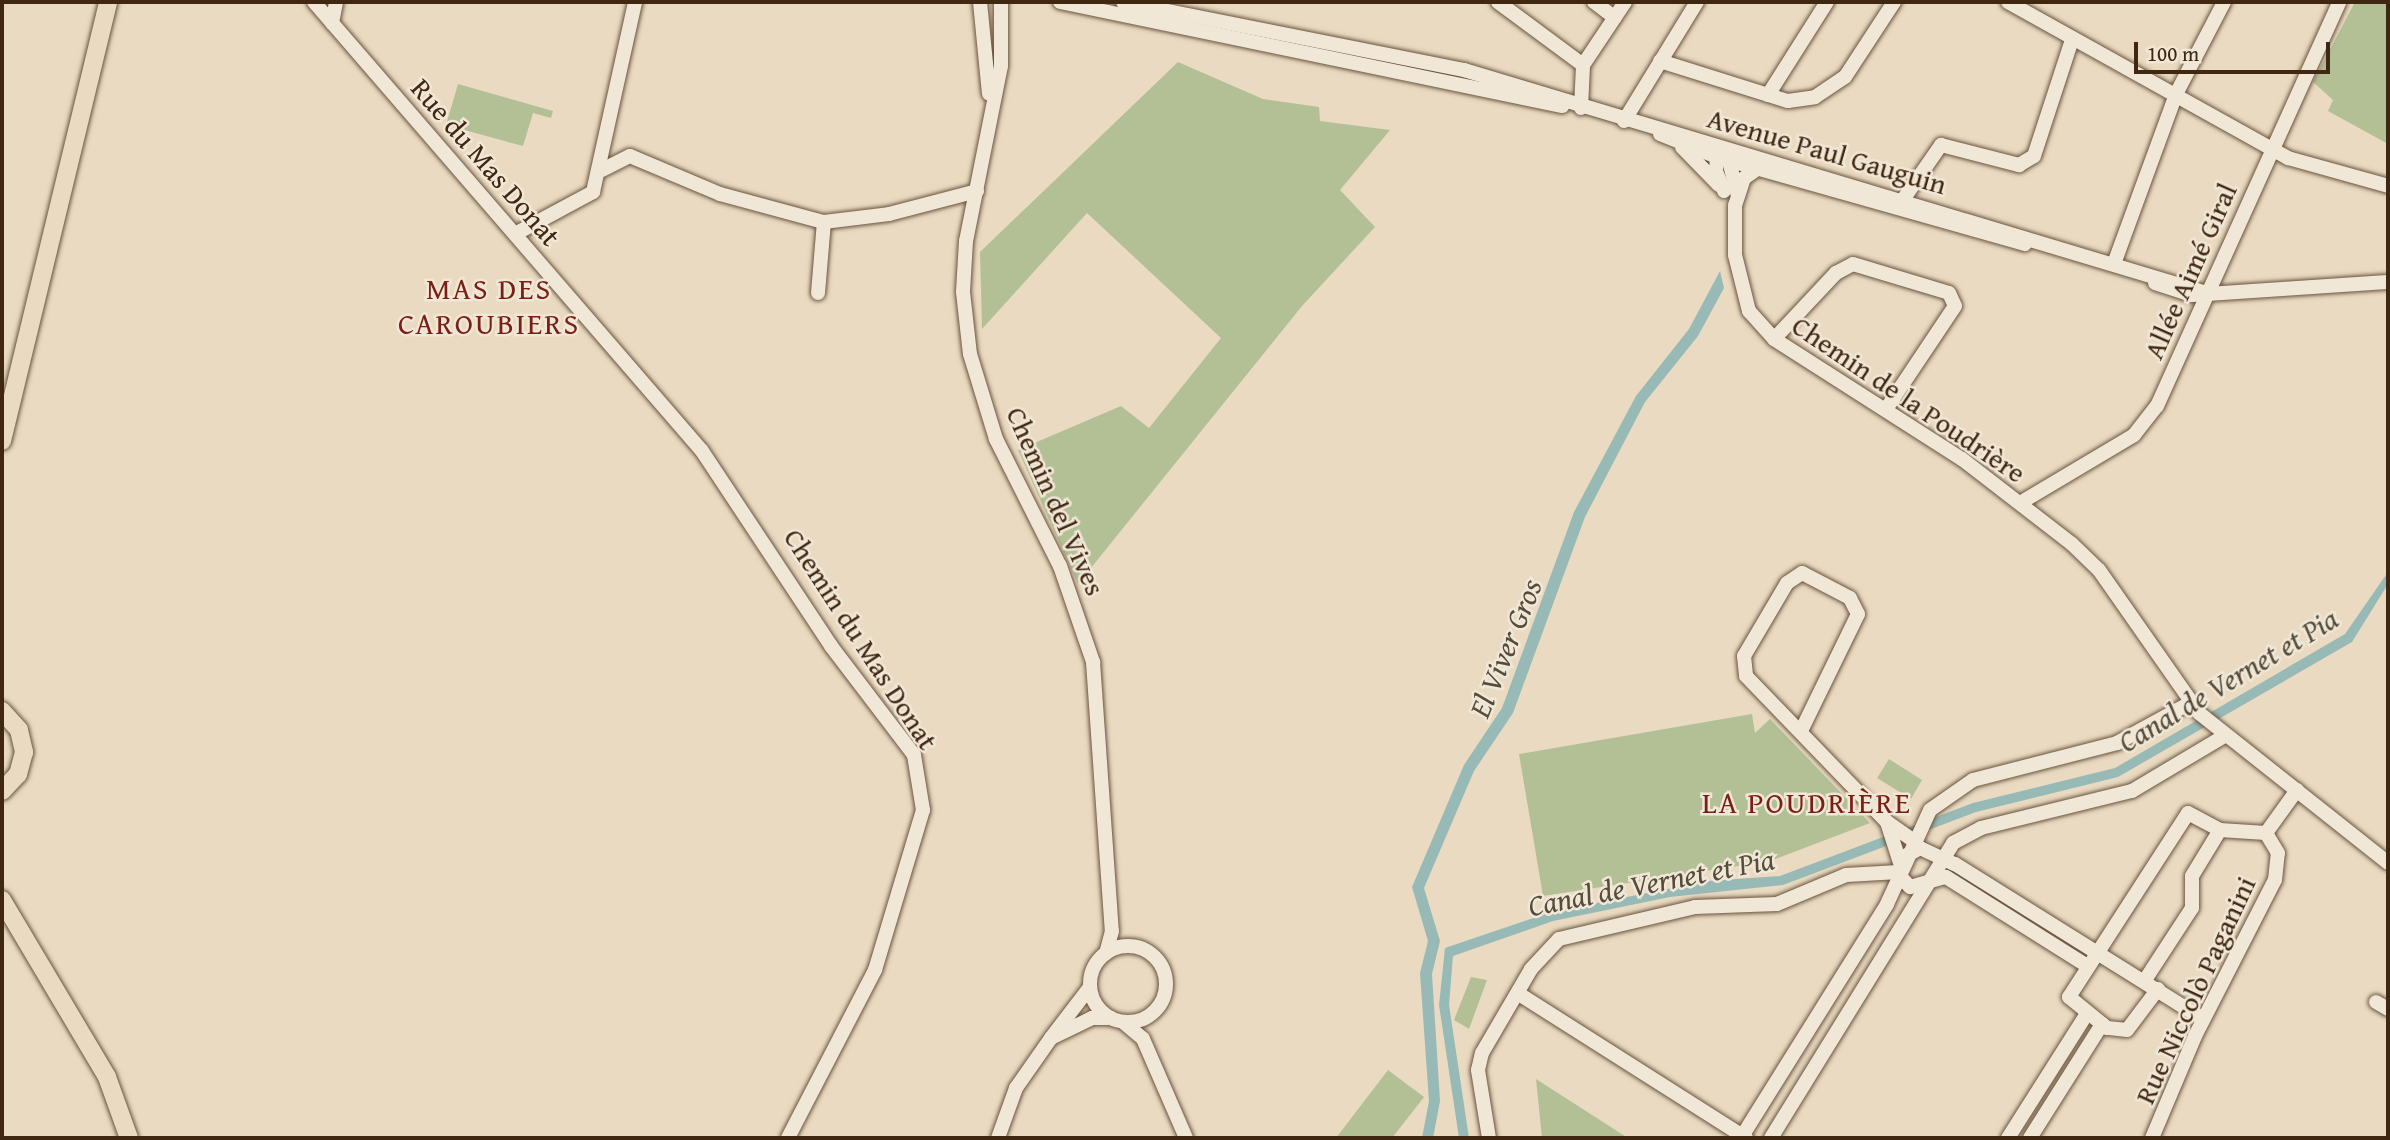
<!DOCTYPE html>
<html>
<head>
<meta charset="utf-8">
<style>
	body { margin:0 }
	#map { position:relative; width:2390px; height:1140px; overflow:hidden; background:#e9dac1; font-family:"Gentium Book Plus",serif }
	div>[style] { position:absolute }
	.green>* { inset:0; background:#b3c096 }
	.water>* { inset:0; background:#97bab6 }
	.roads { filter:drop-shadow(0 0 2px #6a543e) drop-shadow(0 0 2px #6a543e) }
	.minor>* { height:14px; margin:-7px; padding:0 7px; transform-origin:7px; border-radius:7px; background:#f1e7d7 }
	.minor>.ring { margin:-7px; padding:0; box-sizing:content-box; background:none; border:14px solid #f1e7d7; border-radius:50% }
	.major>* { height:18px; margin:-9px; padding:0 9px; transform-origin:9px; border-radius:9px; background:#e9dac1 }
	span { translate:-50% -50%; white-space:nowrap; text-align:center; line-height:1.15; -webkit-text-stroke:5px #f1e7d7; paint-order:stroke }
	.street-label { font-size:28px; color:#402712 }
	.neighbourhood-label { font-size:30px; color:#7a1f14; letter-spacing:2px }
	.water-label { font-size:30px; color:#564c3b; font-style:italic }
	.frame { position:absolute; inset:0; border:4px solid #402712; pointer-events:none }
	.scale { position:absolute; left:2134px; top:42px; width:196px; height:32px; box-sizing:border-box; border:4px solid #402712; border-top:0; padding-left:9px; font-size:21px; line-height:24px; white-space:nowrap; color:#402712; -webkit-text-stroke:5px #f1e7d7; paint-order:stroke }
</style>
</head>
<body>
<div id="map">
	<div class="green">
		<i style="clip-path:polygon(2355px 2px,2388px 2px,2388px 144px,2328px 111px,2333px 100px,2313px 82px)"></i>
		<i style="clip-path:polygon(1178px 62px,1263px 99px,1319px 107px,1320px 121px,1390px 130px,1340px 190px,1375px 227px,1302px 306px,1078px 584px,1018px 450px,1121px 406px,1149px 428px,1221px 338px,1087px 213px,982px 329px,980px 252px)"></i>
		<i style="clip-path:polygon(458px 84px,553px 111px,551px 118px,533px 113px,523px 146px,446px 125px)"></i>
		<i style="clip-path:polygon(1752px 714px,1755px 733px,1770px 719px,1870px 823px,1770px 861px,1543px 896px,1519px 754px)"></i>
		<i style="clip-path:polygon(1889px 759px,1922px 780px,1911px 799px,1877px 778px)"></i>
		<i style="clip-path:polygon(1471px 977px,1487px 980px,1469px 1029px,1454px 1020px)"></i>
		<i style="clip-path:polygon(1388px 1070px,1424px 1097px,1392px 1138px,1336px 1138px)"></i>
		<i style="clip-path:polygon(1536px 1079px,1628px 1138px,1542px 1138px)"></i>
	</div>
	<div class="water">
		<i style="clip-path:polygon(1720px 271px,1724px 288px,1698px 336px,1645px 402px,1585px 517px,1513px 713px,1474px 771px,1424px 888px,1440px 941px,1432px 974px,1440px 1101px,1433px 1138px,1422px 1138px,1429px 1101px,1420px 973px,1428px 941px,1412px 887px,1464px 765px,1502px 708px,1574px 512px,1636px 396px,1689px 329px)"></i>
		<i style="clip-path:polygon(2388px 572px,2388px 584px,2352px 642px,2118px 777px,1976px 812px,1783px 885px,1670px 897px,1553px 921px,1453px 956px,1449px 1005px,1469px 1138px,1459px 1138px,1439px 1005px,1445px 948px,1551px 912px,1708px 881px,1780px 876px,1973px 803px,2115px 768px,2345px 634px)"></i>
	</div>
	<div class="roads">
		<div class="minor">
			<i style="left:314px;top:2px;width:593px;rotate:49.17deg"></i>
			<i style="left:702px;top:451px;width:234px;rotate:56.5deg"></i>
			<i style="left:831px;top:646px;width:137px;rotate:52.7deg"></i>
			<i style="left:914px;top:755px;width:56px;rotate:80.7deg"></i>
			<i style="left:923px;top:810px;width:167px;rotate:106.7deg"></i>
			<i style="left:875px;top:970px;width:189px;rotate:117.4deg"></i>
			<i style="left:980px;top:2px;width:92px;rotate:84.4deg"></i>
			<i style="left:1001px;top:2px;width:64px;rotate:90deg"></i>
			<i style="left:1001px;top:66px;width:178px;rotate:101.3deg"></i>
			<i style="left:966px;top:241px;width:51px;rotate:93.4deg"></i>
			<i style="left:963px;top:292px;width:62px;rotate:83.6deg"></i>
			<i style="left:970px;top:354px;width:89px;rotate:73deg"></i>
			<i style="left:996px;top:439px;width:142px;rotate:63.3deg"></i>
			<i style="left:1060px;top:566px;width:102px;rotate:71deg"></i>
			<i style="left:1093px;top:662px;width:270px;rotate:86deg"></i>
			<i style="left:1112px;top:931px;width:23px;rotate:105deg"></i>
			<i style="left:1060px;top:2px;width:513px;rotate:11.7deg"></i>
			<i style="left:1123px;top:2px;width:348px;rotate:11.3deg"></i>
			<i style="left:1464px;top:70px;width:776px;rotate:16.71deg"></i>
			<i style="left:1498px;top:2px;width:106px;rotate:36.5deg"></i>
			<i style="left:1594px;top:2px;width:26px;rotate:37deg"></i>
			<i style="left:2008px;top:2px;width:321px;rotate:29.1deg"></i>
			<i style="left:2288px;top:158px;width:104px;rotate:15.6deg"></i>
			<i style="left:332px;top:23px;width:21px;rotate:-79deg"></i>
			<i style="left:1660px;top:61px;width:134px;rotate:17.4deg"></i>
			<i style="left:1788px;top:101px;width:27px;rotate:-8deg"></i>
			<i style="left:1815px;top:97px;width:36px;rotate:-34deg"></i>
			<i style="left:1845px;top:77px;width:90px;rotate:-56.8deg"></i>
			<i style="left:1583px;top:65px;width:76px;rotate:-56.3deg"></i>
			<i style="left:1768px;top:95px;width:110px;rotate:-57.6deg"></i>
			<i style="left:1581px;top:108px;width:43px;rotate:-87.3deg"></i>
			<i style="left:1624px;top:121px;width:140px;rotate:-58.5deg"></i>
			<i style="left:1660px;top:134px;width:61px;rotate:22deg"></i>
			<i style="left:1717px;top:157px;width:320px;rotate:15.8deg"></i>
			<i style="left:1682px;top:147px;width:53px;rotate:45.8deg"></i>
			<i style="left:1727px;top:153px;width:44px;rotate:75.7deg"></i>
			<i style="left:1757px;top:169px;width:16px;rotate:145deg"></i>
			<i style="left:1744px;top:178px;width:28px;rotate:108deg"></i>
			<i style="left:1735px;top:205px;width:50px;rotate:90deg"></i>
			<i style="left:1735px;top:255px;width:58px;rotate:76deg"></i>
			<i style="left:1749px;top:311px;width:38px;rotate:48deg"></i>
			<i style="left:1774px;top:339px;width:223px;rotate:32.6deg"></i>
			<i style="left:1962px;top:459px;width:139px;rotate:37.7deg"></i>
			<i style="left:2072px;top:544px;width:37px;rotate:44deg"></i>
			<i style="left:2099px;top:570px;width:174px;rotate:55deg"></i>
			<i style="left:2199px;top:713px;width:241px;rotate:38.4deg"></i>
			<i style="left:602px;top:170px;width:31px;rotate:-27deg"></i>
			<i style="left:630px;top:156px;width:98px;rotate:22.9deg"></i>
			<i style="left:720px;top:194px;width:108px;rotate:15.1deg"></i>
			<i style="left:824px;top:222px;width:65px;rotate:-7deg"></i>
			<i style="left:889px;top:214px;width:91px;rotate:-14.6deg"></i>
			<i style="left:1724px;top:191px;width:22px;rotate:-112deg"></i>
			<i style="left:1716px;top:171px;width:14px;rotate:-86deg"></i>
			<i style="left:1717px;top:157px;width:9px;rotate:-21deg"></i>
			<i style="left:1900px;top:204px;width:72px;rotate:-55.2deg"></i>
			<i style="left:1941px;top:145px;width:81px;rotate:14.4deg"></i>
			<i style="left:2019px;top:165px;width:17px;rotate:-31deg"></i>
			<i style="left:2034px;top:156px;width:122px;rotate:-71.9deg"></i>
			<i style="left:515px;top:234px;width:89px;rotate:-28.3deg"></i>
			<i style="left:593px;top:192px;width:195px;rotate:-77.5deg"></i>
			<i style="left:2115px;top:261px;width:178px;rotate:-69.9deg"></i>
			<i style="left:2176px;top:94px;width:104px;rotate:-62.4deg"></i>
			<i style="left:2155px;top:283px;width:39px;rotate:18deg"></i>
			<i style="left:2192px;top:295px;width:196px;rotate:-3.8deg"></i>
			<i style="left:818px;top:293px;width:71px;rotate:-85.2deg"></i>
			<i style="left:1774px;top:339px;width:91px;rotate:-46.8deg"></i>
			<i style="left:1836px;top:273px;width:19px;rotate:-28deg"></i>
			<i style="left:1853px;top:264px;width:100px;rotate:16.8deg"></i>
			<i style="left:1949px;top:293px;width:14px;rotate:65deg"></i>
			<i style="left:1955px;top:306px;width:124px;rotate:123.8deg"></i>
			<i style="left:2020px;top:503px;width:133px;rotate:-30.8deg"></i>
			<i style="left:2134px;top:435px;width:37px;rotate:-52deg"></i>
			<i style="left:2157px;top:406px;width:443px;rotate:-65.7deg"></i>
			<i style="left:1801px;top:731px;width:130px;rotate:-64deg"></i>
			<i style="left:1858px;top:614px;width:18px;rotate:-117deg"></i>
			<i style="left:1850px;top:598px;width:54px;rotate:-152.5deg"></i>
			<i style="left:1802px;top:573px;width:18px;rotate:146deg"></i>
			<i style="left:1787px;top:583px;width:85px;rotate:120.5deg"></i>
			<i style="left:1744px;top:656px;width:20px;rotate:84deg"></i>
			<i style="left:1746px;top:676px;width:203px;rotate:46deg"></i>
			<i style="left:1887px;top:822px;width:33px;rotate:35deg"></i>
			<i style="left:1887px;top:822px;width:46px;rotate:72.3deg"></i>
			<i style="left:2266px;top:833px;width:53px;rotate:-54.2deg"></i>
			<i style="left:1907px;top:855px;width:15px;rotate:-28deg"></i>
			<i style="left:1920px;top:848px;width:38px;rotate:25deg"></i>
			<i style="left:1955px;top:864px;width:292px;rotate:32deg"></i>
			<i style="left:1898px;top:874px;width:18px;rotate:47deg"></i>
			<i style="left:1910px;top:887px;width:37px;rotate:-16deg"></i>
			<i style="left:1946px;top:877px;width:165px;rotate:32.2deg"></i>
			<i class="ring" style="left:1090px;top:946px;width:62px;height:62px"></i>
			<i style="left:2145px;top:980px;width:86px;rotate:-56.9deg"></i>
			<i style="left:2192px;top:908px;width:32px;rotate:-90deg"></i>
			<i style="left:2192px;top:876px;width:54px;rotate:-58.7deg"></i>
			<i style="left:1090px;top:987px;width:64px;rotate:127.4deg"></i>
			<i style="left:1051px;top:1038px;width:46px;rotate:-26deg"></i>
			<i style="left:1092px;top:1018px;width:19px"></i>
			<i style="left:2158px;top:989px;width:51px;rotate:127.1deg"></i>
			<i style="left:2127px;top:1030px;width:20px;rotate:-174deg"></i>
			<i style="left:2107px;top:1028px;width:49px;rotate:-140.8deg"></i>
			<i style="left:2069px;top:997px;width:219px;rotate:-57.1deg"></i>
			<i style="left:2188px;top:813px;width:36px;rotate:28deg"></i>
			<i style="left:2220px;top:830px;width:46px;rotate:3.7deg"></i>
			<i style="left:1519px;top:994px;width:269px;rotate:32.4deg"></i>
			<i style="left:2376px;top:1002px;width:14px;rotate:30deg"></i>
			<i style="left:1123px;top:1022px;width:26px;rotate:40deg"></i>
			<i style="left:1143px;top:1039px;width:108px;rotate:66.5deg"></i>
			<i style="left:998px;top:1138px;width:53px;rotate:-70.2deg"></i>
			<i style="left:1016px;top:1088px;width:61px;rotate:-55deg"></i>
			<i style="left:1489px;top:1138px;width:69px;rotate:-99.2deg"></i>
			<i style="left:1478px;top:1070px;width:17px;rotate:-77deg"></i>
			<i style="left:1482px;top:1053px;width:97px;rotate:-59.7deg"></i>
			<i style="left:1531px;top:969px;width:41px;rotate:-47deg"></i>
			<i style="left:1559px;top:939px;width:140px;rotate:-13.2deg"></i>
			<i style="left:1695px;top:907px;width:82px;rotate:-2.1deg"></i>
			<i style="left:1777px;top:904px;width:75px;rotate:-22.8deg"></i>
			<i style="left:1846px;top:875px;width:53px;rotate:-3.2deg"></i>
			<i style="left:1741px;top:1138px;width:276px;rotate:-58deg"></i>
			<i style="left:1887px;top:904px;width:103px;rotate:-65.4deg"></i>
			<i style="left:1930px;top:810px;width:52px;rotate:-34.9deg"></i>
			<i style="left:1973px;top:780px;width:149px;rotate:-14.4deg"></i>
			<i style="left:2117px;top:743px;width:83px;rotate:-28.7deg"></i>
			<i style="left:1771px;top:1138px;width:347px;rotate:-58.3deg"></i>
			<i style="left:1953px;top:843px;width:32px;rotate:-28deg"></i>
			<i style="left:1981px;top:828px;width:155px;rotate:-13.8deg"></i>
			<i style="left:2132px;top:791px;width:109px;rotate:-30.8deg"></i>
			<i style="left:2008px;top:1138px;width:146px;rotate:-57.6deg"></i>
			<i style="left:2030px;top:1138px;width:135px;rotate:-57.7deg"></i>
			<i style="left:2152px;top:1138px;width:111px;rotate:-67.1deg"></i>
			<i style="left:2195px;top:1036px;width:175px;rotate:-62.9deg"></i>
			<i style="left:2275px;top:880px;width:27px;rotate:-84deg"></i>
			<i style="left:2278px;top:853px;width:23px;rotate:-121deg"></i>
		</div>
		<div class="major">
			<i style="left:2px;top:441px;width:452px;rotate:-76.4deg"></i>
			<i style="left:2px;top:711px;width:25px;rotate:48deg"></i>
			<i style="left:19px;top:730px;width:23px;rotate:77deg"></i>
			<i style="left:24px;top:752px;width:23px;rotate:105deg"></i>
			<i style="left:18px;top:774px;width:23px;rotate:133deg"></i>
			<i style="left:2px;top:900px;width:206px;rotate:59.3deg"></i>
			<i style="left:107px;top:1077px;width:65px;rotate:70.2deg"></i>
		</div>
	</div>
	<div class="street-label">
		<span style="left:1827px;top:151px;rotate:16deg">Avenue Paul Gauguin</span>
		<span style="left:486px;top:162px;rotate:49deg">Rue du Mas Donat</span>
		<span style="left:2190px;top:271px;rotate:-66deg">Allée Aimé Giral</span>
		<span style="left:1909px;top:399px;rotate:34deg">Chemin de la Poudrière</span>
		<span style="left:1056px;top:501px;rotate:66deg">Chemin del Vives</span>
		<span style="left:861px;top:639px;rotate:57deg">Chemin du Mas Donat</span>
		<span style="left:2195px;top:990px;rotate:-65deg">Rue Niccolò Paganini</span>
	</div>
	<div class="neighbourhood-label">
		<span style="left:489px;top:305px">MAS DES<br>CAROUBIERS</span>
		<span style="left:1807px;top:802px">LA POUDRIÈRE</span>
	</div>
	<div class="water-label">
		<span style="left:1505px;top:648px;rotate:-68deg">El Viver Gros</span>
		<span style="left:2228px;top:680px;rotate:-31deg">Canal de Vernet et Pia</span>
		<span style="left:1651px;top:882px;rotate:-11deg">Canal de Vernet et Pia</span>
	</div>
	<div class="frame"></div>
	<div class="scale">100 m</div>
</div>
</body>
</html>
